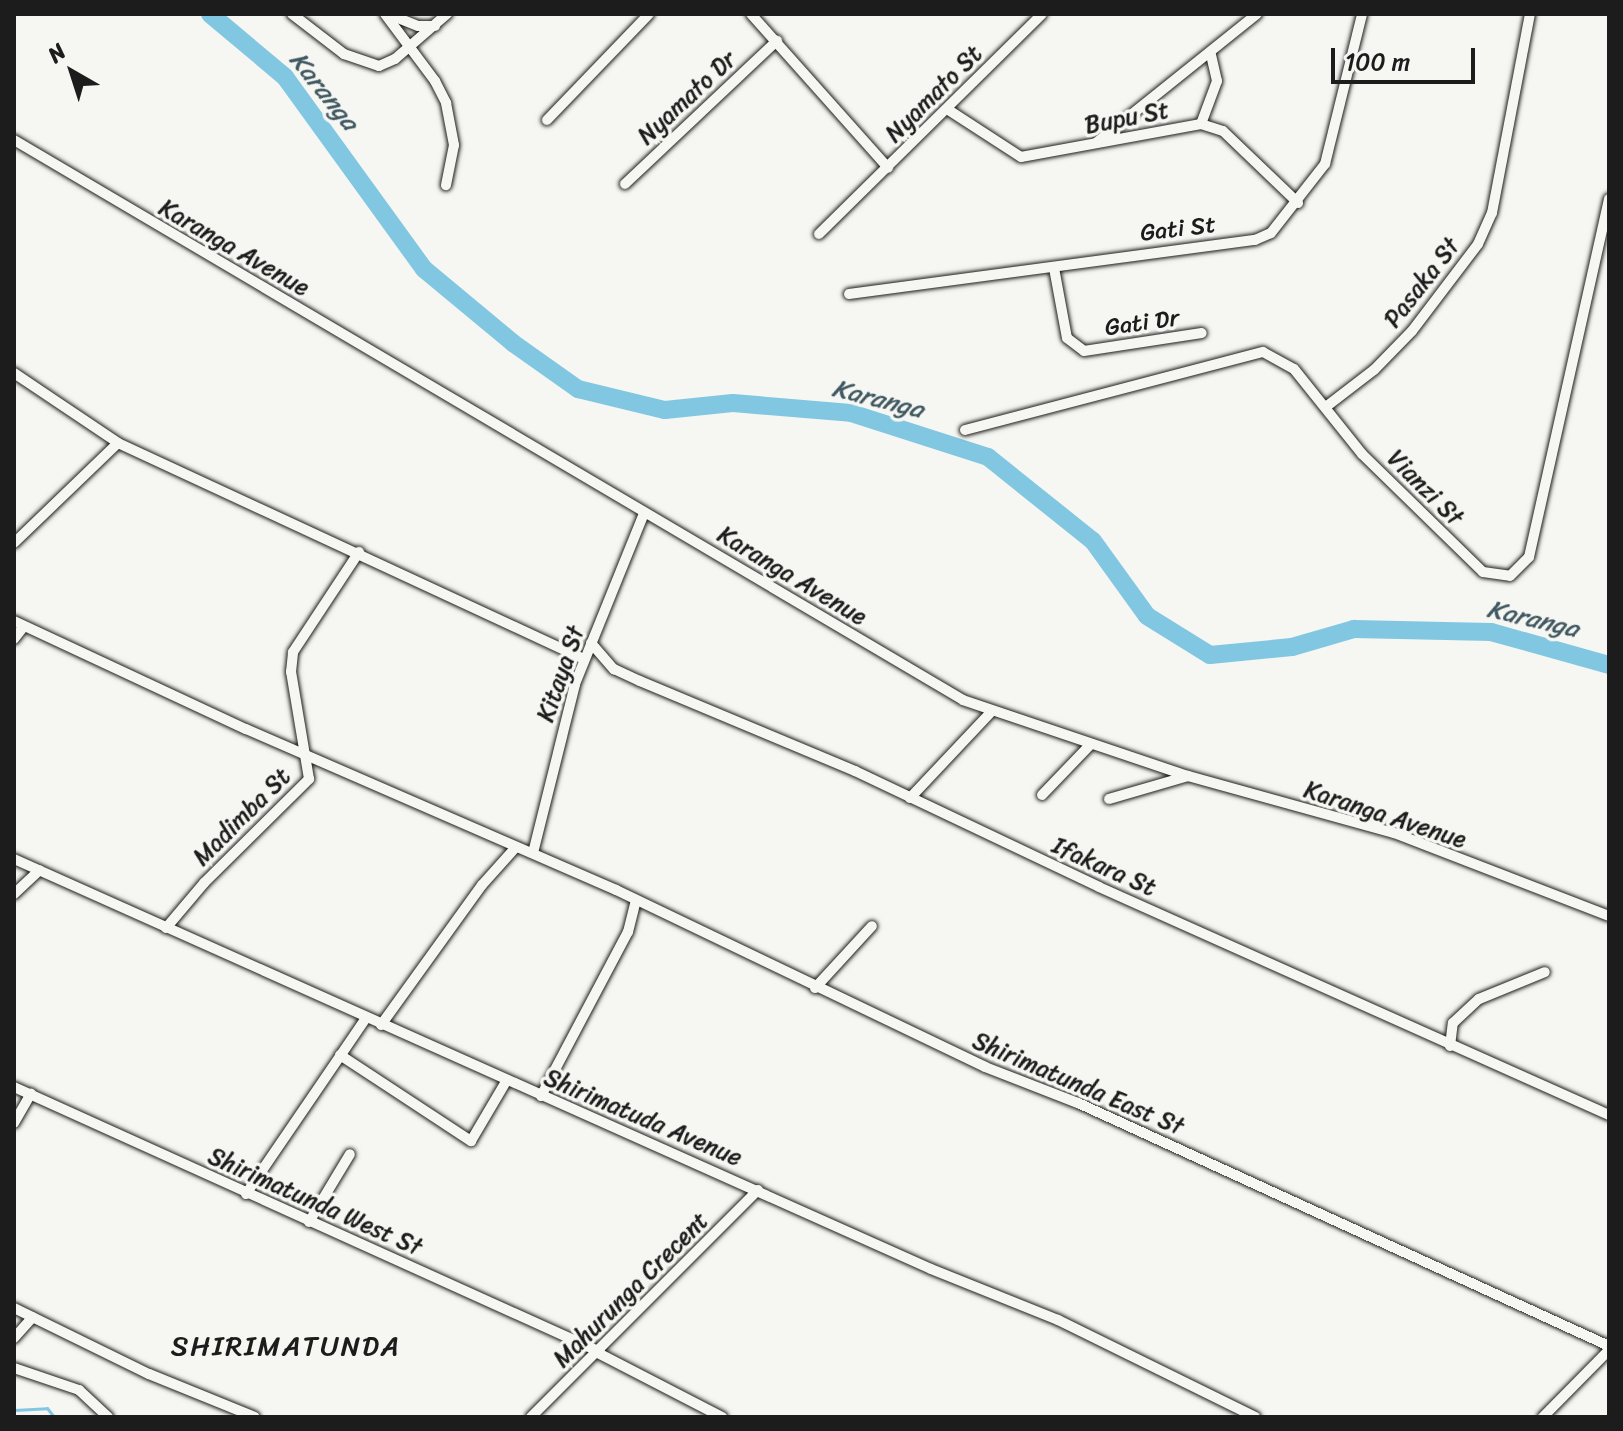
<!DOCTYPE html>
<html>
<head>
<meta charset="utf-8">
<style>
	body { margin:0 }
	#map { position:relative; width:1623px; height:1431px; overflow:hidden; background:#f6f6f2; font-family:Sriracha,sans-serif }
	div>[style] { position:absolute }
	.stream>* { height:3px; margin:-1.5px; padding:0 1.5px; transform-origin:1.5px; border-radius:1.5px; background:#81c7e2 }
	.river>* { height:18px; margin:-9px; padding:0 9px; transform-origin:9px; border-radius:9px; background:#81c7e2 }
	.roads { filter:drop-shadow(0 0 2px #1c1c1c) drop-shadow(0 0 2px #1c1c1c) }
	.minor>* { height:10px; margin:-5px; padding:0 5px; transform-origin:5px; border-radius:5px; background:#f6f6f2 }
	span { translate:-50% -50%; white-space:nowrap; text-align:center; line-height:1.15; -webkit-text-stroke:7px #f6f6f2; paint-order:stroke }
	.street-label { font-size:24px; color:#1c1c1c }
	.water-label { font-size:26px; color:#3f5861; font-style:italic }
	.quarter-label { font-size:28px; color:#1c1c1c; letter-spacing:2px }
	.frame { position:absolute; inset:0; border:16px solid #1c1c1c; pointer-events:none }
	.north { position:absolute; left:32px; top:32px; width:80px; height:80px; -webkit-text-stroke:6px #f6f6f2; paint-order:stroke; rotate:321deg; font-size:22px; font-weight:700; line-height:32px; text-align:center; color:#1c1c1c }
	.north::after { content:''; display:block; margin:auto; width:28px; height:36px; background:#1c1c1c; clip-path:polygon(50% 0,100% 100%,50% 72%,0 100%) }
	.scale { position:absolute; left:1331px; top:48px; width:144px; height:36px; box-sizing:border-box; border:4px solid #1c1c1c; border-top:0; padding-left:10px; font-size:24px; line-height:28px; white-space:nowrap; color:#1c1c1c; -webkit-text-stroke:6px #f6f6f2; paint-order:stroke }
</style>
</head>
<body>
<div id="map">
	<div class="stream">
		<i style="left:14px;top:1410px;width:33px;rotate:-3deg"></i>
		<i style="left:47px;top:1408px;width:11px;rotate:52deg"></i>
	</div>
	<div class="river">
		<i style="left:210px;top:14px;width:98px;rotate:40deg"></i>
		<i style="left:285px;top:77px;width:237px;rotate:54.1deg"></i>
		<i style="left:424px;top:269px;width:116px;rotate:39.7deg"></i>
		<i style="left:513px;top:343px;width:80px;rotate:35.3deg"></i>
		<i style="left:578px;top:389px;width:89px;rotate:13.6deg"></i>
		<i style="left:665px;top:410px;width:68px;rotate:-5.9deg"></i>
		<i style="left:733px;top:403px;width:118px;rotate:4.8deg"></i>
		<i style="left:851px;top:413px;width:144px;rotate:17.8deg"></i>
		<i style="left:988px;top:457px;width:134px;rotate:38.7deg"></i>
		<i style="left:1093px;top:541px;width:92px;rotate:54.2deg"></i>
		<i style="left:1147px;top:616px;width:74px;rotate:31.8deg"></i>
		<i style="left:1210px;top:655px;width:82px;rotate:-5.6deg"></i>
		<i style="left:1292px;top:647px;width:65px;rotate:-16.2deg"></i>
		<i style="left:1354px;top:629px;width:137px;rotate:1.3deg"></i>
		<i style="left:1491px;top:632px;width:123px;rotate:15.6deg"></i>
	</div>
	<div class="roads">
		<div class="minor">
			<i style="left:292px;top:14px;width:66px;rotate:37.6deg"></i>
			<i style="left:344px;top:54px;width:37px;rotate:19deg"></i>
			<i style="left:379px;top:66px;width:17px;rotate:-24deg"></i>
			<i style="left:395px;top:59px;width:69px;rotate:-40.9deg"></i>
			<i style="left:385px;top:14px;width:84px;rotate:53.3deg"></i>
			<i style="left:435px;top:81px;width:25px;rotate:63deg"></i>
			<i style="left:446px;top:103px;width:43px;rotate:79.2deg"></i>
			<i style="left:454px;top:145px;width:41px;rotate:101.3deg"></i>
			<i style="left:388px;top:14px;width:32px;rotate:22deg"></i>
			<i style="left:418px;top:26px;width:17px"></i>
			<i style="left:751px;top:14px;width:206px;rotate:48.3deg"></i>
			<i style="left:947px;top:109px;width:88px;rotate:33deg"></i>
			<i style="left:1021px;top:157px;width:183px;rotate:-10.4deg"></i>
			<i style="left:1201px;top:124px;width:23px;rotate:18deg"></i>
			<i style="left:1223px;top:131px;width:104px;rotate:43.8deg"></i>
			<i style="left:547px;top:120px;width:147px;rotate:-46.1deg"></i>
			<i style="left:1201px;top:124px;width:46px;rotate:-69.6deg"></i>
			<i style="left:1217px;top:81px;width:28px;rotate:-103deg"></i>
			<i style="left:14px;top:140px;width:1102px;rotate:30.54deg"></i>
			<i style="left:963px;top:700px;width:237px;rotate:18.7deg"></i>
			<i style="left:1188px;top:776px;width:214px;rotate:15.5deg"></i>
			<i style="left:1394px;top:833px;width:230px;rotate:21.1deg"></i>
			<i style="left:1096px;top:143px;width:206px;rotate:-38.7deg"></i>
			<i style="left:625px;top:184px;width:209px;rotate:-43.3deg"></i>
			<i style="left:819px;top:234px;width:313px;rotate:-44.6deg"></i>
			<i style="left:1054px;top:268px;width:71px;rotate:79.5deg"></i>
			<i style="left:1067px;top:338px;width:21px;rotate:37deg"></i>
			<i style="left:1084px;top:351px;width:119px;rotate:-8.7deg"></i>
			<i style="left:849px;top:294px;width:410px;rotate:-7.6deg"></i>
			<i style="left:1255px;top:240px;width:17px;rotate:-24deg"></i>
			<i style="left:1271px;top:233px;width:88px;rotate:-52deg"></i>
			<i style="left:1325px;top:164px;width:154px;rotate:-76.1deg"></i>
			<i style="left:14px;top:373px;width:125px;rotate:33.9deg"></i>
			<i style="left:118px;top:443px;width:514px;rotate:24.87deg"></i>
			<i style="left:1327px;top:406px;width:59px;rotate:-37.5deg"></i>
			<i style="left:1374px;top:370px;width:54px;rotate:-45.7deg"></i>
			<i style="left:1412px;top:331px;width:109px;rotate:-52.8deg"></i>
			<i style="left:1478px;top:244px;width:34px;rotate:-66deg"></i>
			<i style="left:1492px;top:213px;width:203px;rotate:-79.2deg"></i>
			<i style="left:965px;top:430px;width:308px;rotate:-14.7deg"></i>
			<i style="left:1263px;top:352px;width:35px;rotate:29deg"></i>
			<i style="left:1294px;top:369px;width:109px;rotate:51.3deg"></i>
			<i style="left:1362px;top:454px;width:169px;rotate:44.3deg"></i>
			<i style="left:1483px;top:572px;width:27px;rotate:8deg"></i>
			<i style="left:1510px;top:576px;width:27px;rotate:-45deg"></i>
			<i style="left:1529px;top:557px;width:367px;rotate:-77.4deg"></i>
			<i style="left:14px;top:543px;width:144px;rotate:-43.9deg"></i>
			<i style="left:14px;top:621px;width:256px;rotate:25deg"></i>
			<i style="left:246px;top:729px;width:404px;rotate:23.5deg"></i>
			<i style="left:616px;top:890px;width:409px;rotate:25.6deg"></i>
			<i style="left:985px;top:1067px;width:100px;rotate:21.2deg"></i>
			<i style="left:1078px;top:1103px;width:584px;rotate:24.59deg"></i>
			<i style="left:14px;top:639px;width:16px;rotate:-52deg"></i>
			<i style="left:591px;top:643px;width:35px;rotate:49deg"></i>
			<i style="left:614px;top:669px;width:29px;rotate:25deg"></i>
			<i style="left:640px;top:681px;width:233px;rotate:22.7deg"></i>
			<i style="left:855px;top:771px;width:270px;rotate:25.4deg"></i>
			<i style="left:1099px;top:887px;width:559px;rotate:24.09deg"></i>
			<i style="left:1042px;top:795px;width:69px;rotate:-46.2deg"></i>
			<i style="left:910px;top:798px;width:117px;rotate:-46.7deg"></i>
			<i style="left:1109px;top:799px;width:82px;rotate:-16.2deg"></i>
			<i style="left:533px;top:853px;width:174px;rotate:-76deg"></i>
			<i style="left:575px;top:684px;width:184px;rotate:-68deg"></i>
			<i style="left:14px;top:859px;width:1004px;rotate:24.09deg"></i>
			<i style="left:931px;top:1269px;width:137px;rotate:21.9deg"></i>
			<i style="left:1058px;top:1320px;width:220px;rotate:26.2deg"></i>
			<i style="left:14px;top:894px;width:35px;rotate:-43deg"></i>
			<i style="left:166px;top:928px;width:59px;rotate:-49.8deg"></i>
			<i style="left:204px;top:883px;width:148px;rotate:-44.7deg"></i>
			<i style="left:309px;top:779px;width:109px;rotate:-99.5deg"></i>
			<i style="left:291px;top:672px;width:20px;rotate:-84deg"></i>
			<i style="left:293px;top:652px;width:120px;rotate:-56.6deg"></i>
			<i style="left:815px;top:988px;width:84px;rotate:-47.4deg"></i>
			<i style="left:381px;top:1025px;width:173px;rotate:-54.2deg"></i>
			<i style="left:482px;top:885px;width:51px;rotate:-48.2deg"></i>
			<i style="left:1450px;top:1046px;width:23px;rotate:-83deg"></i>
			<i style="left:1453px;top:1023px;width:35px;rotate:-43deg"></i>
			<i style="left:1479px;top:999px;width:71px;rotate:-22.2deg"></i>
			<i style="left:340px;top:1055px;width:157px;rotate:33.3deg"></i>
			<i style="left:471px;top:1141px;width:71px;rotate:-59.5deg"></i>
			<i style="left:14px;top:1087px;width:643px;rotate:24.33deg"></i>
			<i style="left:541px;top:1096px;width:186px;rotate:-62.1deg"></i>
			<i style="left:628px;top:932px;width:32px;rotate:-76deg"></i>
			<i style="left:14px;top:1123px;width:34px;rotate:-60deg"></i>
			<i style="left:246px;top:1194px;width:213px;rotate:-55.7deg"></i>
			<i style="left:309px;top:1222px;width:79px;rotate:-58.9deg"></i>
			<i style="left:14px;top:1308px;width:150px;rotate:26.1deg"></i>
			<i style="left:149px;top:1374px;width:114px;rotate:22.1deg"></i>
			<i style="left:14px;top:1338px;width:28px;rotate:-48deg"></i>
			<i style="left:598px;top:1353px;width:140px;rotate:27.3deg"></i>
			<i style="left:14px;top:1368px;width:69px;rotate:18.7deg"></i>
			<i style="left:79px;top:1390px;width:40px;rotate:43deg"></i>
			<i style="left:531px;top:1417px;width:321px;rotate:-45deg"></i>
			<i style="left:1543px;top:1417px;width:94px;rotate:-45.4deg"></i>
		</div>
	</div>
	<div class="street-label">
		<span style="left:934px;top:94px;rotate:-45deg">Nyamato St</span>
		<span style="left:687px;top:98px;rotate:-43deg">Nyamato Dr</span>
		<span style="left:1127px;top:118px;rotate:-11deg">Bupu St</span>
		<span style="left:1178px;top:229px;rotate:-7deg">Gati St</span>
		<span style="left:234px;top:248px;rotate:30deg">Karanga Avenue</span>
		<span style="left:1422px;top:283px;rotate:-52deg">Pasaka St</span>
		<span style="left:1142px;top:323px;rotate:-8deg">Gati Dr</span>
		<span style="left:1425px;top:488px;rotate:45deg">Vianzi St</span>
		<span style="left:792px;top:576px;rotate:31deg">Karanga Avenue</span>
		<span style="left:561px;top:674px;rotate:-71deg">Kitaya St</span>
		<span style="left:1385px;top:815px;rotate:18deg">Karanga Avenue</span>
		<span style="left:242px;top:817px;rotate:-45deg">Madimba St</span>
		<span style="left:1104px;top:867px;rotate:24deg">Ifakara St</span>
		<span style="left:1078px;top:1084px;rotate:23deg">Shirimatunda East St</span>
		<span style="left:643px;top:1118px;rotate:23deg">Shirimatuda Avenue</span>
		<span style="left:315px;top:1202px;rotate:24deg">Shirimatunda West St</span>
		<span style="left:631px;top:1290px;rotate:-45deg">Mahurunga Crecent</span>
	</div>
	<div class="water-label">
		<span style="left:324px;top:91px;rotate:51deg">Karanga</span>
		<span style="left:878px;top:399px;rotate:14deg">Karanga</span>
		<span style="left:1533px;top:619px;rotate:13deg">Karanga</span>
	</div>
	<div class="quarter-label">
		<span style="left:286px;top:1346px">SHIRIMATUNDA</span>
	</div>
	<div class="frame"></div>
	<div class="north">N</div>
	<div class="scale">100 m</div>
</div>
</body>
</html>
